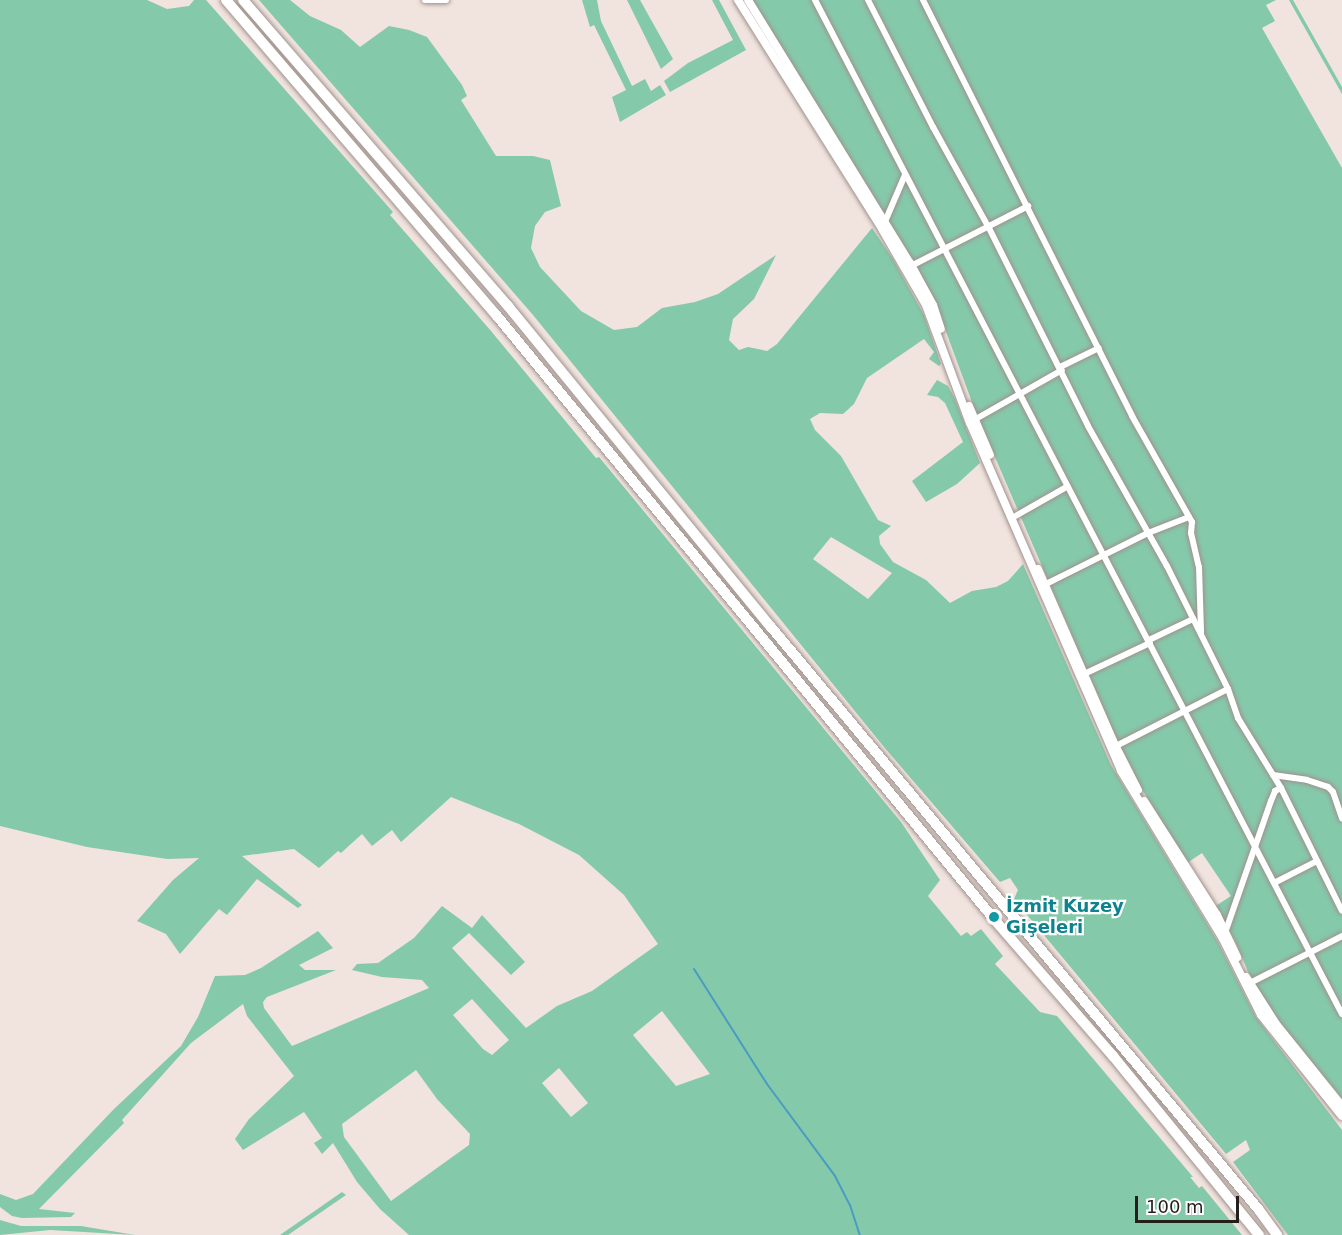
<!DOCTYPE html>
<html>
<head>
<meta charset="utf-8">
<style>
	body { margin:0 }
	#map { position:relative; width:1342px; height:1235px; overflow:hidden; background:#f1e3de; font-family:"DejaVu Sans",sans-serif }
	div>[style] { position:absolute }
	.green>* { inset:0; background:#85c9ab }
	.stream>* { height:2px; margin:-1px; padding:0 1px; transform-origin:1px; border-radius:1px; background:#499cc1 }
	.roads { filter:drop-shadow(0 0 2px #9f928d) drop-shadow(0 0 2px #9f928d) }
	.street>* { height:6px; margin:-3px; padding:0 3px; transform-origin:3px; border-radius:3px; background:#fff }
	.secondary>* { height:8px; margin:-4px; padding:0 4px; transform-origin:4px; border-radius:4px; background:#fff }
	.highway>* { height:10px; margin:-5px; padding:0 5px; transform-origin:5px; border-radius:5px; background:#fff }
	.dots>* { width:16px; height:16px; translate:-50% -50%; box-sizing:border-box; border:3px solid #fff; border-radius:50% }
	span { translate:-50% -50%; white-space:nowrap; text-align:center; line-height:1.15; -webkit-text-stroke:4.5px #fff; paint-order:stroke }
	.culture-label { font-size:18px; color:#0d838f; font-weight:700 }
	.left { translate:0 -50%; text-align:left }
	.scale { position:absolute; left:1135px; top:1196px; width:104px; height:27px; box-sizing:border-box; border:3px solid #241f1d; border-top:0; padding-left:8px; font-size:18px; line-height:21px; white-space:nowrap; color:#241f1d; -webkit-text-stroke:4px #fff; paint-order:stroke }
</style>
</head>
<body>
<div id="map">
	<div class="green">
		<i style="clip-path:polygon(evenodd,0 0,147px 0,167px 9px,189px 6px,194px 0,206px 0,393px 212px,390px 215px,491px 331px,596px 458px,599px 457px,901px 822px,940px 880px,928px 896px,961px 936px,967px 932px,971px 936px,981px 929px,1003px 956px,995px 964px,1040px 1012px,1057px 1016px,1193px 1177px,1190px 1177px,1199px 1188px,1202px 1186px,1242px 1235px,409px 1235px,380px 1209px,357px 1182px,333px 1143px,322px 1154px,314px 1143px,322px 1138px,304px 1112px,243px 1150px,235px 1139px,249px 1119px,294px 1076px,247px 1016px,243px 1004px,191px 1043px,122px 1120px,124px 1123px,39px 1209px,75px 1213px,71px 1217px,22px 1218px,12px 1216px,0 1207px,0 1194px,16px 1200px,33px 1194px,114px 1109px,181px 1046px,198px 1017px,215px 976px,245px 975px,261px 968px,318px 931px,333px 948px,299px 965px,305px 970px,336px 970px,267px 997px,263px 1002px,264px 1008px,292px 1046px,429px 988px,422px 980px,382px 977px,352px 970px,357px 964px,378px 963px,414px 938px,442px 906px,472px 928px,482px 915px,525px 962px,511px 975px,469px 933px,452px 948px,526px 1028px,557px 1006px,592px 991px,658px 944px,624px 895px,579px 855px,519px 824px,451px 797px,401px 842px,392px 830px,372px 846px,362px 834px,341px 853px,338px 851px,319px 868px,294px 849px,242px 856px,302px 905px,298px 908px,257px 879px,227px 915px,219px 909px,180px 954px,166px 934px,137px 921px,173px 880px,199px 858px,167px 859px,87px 847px,0 826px,0 0,472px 999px,509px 1040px,492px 1055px,483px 1049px,453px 1015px,472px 999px,0 0,662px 1011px,710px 1074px,676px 1086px,633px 1035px,662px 1011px,0 0,559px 1068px,588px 1103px,571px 1117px,542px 1083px,559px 1068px,0 0,416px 1070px,437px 1099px,470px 1134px,469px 1145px,391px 1201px,344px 1137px,342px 1124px,416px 1070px)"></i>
		<i style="clip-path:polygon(evenodd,259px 0,290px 0,310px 16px,341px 30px,360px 47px,389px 26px,409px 30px,427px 37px,462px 85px,467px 96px,461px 100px,496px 156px,533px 156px,550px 160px,561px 206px,545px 212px,535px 226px,531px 248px,540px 267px,581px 311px,614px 330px,637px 327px,662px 308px,695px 302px,718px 294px,776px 255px,754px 299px,733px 319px,729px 340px,739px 350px,748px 347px,767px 351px,777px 344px,872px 228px,893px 259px,924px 315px,941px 364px,939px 366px,929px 359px,934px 352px,924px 339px,867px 378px,854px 404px,843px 414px,820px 413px,810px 419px,815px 430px,841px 456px,878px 520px,891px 526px,879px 536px,880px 544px,893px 562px,926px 580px,950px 603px,972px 591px,996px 587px,1008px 581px,1023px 564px,1111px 765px,1218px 942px,1256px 1017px,1342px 1130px,1342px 1235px,1288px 1235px,1233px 1162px,1250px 1150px,1246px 1140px,1226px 1154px,1014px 899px,1018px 890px,1010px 878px,1000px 882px,884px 747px,533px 315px,259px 0,831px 537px,892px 573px,868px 599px,813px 559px,831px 537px)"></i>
		<i style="clip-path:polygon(582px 0,597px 0,601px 21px,632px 86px,645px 79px,651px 91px,660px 85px,666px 95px,620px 122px,612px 97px,626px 90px,594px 25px,590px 27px)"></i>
		<i style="clip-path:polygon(627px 0,640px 0,673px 59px,661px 69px)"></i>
		<i style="clip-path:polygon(712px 0,719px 0,746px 50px,670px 92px,664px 81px,688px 63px,733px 40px)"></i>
		<i style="clip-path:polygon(752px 0,1276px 0,1266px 5px,1275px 21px,1262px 28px,1342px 168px,1342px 1099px,1273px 1014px,1250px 976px,1234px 939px,1214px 907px,1231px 896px,1202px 853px,1187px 863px,1129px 768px,976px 413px,938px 310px,900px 241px)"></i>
		<i style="clip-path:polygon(1289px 0,1293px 0,1342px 87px,1342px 94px)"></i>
		<i style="clip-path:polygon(937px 380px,948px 386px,955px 399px,980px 463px,957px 484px,926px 502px,912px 481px,963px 442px,945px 403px,938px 397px,927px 395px)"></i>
		<i style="clip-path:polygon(342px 1192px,346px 1195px,288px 1235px,280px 1235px)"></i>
		<i style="clip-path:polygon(0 1220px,21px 1226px,81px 1226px,135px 1235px,50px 1230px,0 1235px)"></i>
	</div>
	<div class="stream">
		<i style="left:694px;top:969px;width:136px;rotate:57.6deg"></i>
		<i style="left:767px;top:1084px;width:114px;rotate:53.5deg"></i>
		<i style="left:835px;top:1176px;width:33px;rotate:63deg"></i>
		<i style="left:850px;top:1205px;width:32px;rotate:72deg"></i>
	</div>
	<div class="roads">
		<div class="street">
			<i style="left:425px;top:0;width:21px"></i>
			<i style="left:815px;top:0;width:1143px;rotate:62.54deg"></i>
			<i style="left:868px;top:0;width:143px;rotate:62.9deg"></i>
			<i style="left:933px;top:127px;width:115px;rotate:61deg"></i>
			<i style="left:989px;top:228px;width:221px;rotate:63.4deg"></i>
			<i style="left:1088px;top:426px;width:161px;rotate:60.6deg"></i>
			<i style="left:1167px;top:566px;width:137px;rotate:63.6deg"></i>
			<i style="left:1228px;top:689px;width:31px;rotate:71deg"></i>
			<i style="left:1238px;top:718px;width:82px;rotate:58.4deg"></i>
			<i style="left:1281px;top:788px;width:137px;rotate:63.6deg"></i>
			<i style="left:923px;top:0;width:466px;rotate:63.3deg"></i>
			<i style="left:1132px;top:416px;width:122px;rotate:60.5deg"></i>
			<i style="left:1192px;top:522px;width:11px;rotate:95deg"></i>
			<i style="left:1191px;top:533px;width:35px;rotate:77deg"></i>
			<i style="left:1199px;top:567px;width:65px;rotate:88.2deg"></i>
			<i style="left:884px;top:224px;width:53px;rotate:-66.8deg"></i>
			<i style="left:909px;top:267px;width:134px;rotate:-27.1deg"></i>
			<i style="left:1060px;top:367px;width:43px;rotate:-26deg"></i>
			<i style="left:974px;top:420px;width:101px;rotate:-29.6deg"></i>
			<i style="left:1012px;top:518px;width:64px;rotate:-29.7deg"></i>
			<i style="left:1042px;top:586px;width:119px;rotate:-26.6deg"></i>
			<i style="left:1148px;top:533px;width:44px;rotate:-21.3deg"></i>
			<i style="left:1149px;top:640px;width:49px;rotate:-25.5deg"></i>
			<i style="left:1082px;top:675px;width:75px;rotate:-25.2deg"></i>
			<i style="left:1114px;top:747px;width:128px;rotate:-27deg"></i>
			<i style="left:1273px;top:775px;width:34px;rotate:8deg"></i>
			<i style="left:1307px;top:780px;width:22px;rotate:18deg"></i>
			<i style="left:1328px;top:787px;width:7px;rotate:45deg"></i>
			<i style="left:1333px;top:792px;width:28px;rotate:71deg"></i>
			<i style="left:1274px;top:883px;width:48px;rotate:-27.1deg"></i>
			<i style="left:1225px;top:933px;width:140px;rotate:-70.8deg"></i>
			<i style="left:1271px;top:801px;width:11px;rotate:-68deg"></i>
			<i style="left:1275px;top:791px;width:7px;rotate:-27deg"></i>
			<i style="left:1246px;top:985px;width:108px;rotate:-27deg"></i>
		</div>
		<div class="secondary">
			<i style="left:738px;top:0;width:271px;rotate:57.8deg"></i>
			<i style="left:882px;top:229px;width:88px;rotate:59.9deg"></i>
			<i style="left:926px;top:305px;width:126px;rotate:69.6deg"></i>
			<i style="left:970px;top:423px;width:379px;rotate:66.5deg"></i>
			<i style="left:1121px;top:771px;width:197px;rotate:58.7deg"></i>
			<i style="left:1223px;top:939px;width:85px;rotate:63.4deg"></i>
			<i style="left:1261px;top:1015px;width:129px;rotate:51.3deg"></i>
			<i style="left:748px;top:0;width:309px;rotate:58.4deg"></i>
			<i style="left:910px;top:263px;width:48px;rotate:61.3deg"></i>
			<i style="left:933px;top:305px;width:25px;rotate:72deg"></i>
			<i style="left:969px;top:406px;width:53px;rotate:66.8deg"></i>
			<i style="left:1038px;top:569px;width:188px;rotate:66.4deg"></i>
			<i style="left:1113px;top:741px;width:55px;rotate:63deg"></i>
			<i style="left:1144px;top:801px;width:135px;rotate:57.4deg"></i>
			<i style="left:1217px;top:915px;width:47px;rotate:64.5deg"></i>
			<i style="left:1246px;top:977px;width:56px;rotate:57.4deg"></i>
			<i style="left:1276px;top:1024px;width:105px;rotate:51.2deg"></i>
		</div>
		<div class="highway">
			<i style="left:226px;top:0;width:416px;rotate:49.4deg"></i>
			<i style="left:497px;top:316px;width:780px;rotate:50.51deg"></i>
			<i style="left:993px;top:918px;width:183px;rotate:49deg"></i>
			<i style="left:1113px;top:1056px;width:231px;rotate:50.8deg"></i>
			<i style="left:243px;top:0;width:405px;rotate:49.1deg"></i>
			<i style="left:508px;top:306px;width:415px;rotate:50.7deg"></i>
			<i style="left:771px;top:627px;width:760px;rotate:50.07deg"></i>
			<i style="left:1259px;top:1210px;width:31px;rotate:54deg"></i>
		</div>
	</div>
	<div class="dots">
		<i style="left:994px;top:917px;background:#0f9aa8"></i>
	</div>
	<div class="culture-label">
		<span class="left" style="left:1006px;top:917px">İzmit Kuzey<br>Gişeleri</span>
	</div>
	<div class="scale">100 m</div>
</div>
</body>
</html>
